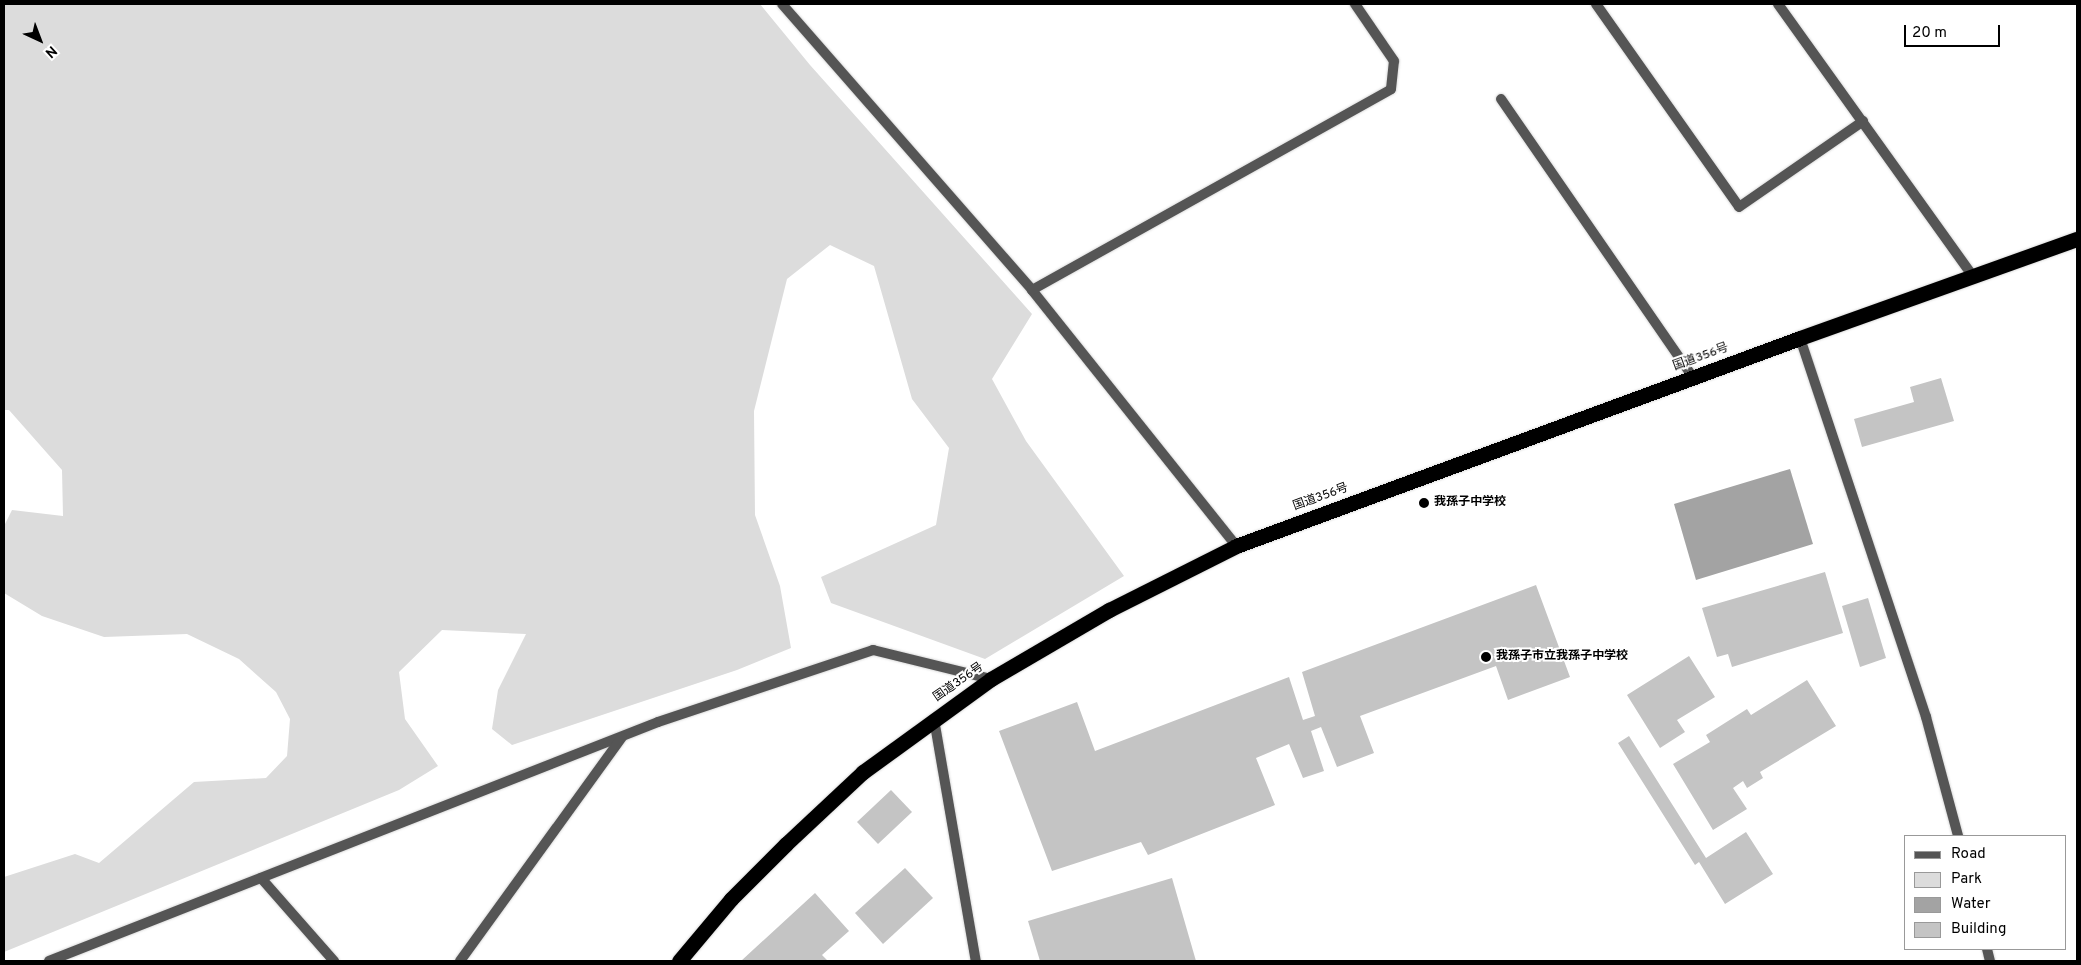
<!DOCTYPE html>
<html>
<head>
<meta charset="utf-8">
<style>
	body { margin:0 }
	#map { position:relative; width:2081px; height:965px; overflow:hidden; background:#fff; font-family:Overpass,"Noto Sans JP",sans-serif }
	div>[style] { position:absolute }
	.green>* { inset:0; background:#dcdcdc }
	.water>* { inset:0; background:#a3a3a3 }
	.building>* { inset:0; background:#c4c4c4 }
	.roads { filter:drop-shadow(0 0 1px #dbdbdb) drop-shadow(0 0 1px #dbdbdb) }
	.street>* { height:10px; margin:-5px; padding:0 5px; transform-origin:5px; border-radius:5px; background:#555 }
	.highway>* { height:15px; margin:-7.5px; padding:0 7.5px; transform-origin:7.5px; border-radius:7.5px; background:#000 }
	.dots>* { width:14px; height:14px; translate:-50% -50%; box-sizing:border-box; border:2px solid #fff; border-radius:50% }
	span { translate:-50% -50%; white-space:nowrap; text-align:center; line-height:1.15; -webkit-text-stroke:4px #fff; paint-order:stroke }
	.street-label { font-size:12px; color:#000 }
	.poi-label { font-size:12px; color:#000; font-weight:700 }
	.left { translate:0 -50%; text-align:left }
	.frame { position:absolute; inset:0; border:5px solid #000; pointer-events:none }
	.legend { position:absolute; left:1904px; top:835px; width:162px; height:115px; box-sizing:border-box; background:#fff; border:1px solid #999; margin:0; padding:6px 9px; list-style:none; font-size:15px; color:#000 }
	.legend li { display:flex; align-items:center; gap:10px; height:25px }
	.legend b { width:25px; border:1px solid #999 }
	.north { position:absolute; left:15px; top:15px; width:50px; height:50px; -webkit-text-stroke:4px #fff; paint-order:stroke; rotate:137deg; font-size:14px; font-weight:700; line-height:20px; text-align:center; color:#000 }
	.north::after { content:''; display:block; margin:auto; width:18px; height:22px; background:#000; clip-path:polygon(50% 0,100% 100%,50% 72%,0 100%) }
	.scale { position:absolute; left:1904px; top:25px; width:96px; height:22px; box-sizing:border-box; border:2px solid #000; border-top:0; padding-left:6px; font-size:15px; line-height:18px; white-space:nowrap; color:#000; -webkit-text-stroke:4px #fff; paint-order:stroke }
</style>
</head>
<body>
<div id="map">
	<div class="green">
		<i style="clip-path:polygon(4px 4px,760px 4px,810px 65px,1032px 314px,992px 379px,1026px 441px,1124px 576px,985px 659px,831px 603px,821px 577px,936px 525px,949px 448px,912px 399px,874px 266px,830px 245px,787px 279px,754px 411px,755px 515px,780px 586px,791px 648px,737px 670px,512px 745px,492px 729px,498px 690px,526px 634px,442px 630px,399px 672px,405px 719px,438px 766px,399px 790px,4px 952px,4px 877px,75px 854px,99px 863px,194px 782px,266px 778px,287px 756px,290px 719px,276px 692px,239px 659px,187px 634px,104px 637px,42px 616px,4px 593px,4px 526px,12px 510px,63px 516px,62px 470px,9px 410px,4px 410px)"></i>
	</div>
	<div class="water">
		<i style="clip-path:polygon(1790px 469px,1813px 544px,1696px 580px,1674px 504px)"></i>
	</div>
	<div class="building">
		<i style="clip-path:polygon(1941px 378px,1954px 421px,1862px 447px,1854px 419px,1914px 402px,1910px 387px)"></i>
		<i style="clip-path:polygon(1825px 572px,1843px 633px,1732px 667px,1728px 654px,1717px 657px,1702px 608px)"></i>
		<i style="clip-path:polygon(1536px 585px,1570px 677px,1508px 700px,1496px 666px,1360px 716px,1374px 753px,1337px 767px,1321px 727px,1311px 731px,1324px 771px,1303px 778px,1289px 744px,1256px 758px,1275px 805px,1148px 855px,1141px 842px,1052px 871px,999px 731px,1077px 702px,1095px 751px,1289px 677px,1303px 720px,1315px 716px,1302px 672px)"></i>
		<i style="clip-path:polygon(1868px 598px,1886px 658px,1860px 667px,1842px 606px)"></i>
		<i style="clip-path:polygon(1689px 656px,1715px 697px,1677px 720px,1685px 732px,1660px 748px,1627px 695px)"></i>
		<i style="clip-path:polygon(1807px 680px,1836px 726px,1760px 772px,1763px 778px,1747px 788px,1743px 781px,1733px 788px,1747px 809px,1713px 830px,1673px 764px,1710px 742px,1706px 735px,1747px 709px,1751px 715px)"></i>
		<i style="clip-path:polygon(1629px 736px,1706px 858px,1746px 832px,1773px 874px,1725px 904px,1699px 862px,1695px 865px,1618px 743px)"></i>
		<i style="clip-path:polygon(891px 790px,912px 812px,878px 844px,857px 822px)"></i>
		<i style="clip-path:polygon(905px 868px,933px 898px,883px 944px,855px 913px)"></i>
		<i style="clip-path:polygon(1172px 878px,1196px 961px,1040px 961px,1028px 921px)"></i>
		<i style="clip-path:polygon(815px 893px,849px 931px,822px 955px,828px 961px,741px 961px)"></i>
	</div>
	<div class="roads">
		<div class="street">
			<i style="left:782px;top:4px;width:380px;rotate:48.8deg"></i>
			<i style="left:1032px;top:290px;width:327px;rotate:51.4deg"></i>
			<i style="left:1596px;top:4px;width:248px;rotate:54.8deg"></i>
			<i style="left:1739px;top:207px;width:151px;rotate:-34.7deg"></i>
			<i style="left:1778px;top:4px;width:333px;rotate:54.4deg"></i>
			<i style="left:1501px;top:99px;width:338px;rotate:55.4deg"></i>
			<i style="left:1032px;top:290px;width:411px;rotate:-29.2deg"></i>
			<i style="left:1391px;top:89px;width:28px;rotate:-84deg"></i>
			<i style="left:1394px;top:61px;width:69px;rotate:-124.4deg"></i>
			<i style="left:1800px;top:338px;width:399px;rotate:71.6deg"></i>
			<i style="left:1926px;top:717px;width:123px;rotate:74.9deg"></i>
			<i style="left:934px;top:719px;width:246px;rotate:80.2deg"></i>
			<i style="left:261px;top:878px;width:111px;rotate:48.7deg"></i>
			<i style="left:1987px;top:949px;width:12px;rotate:76deg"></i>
			<i style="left:49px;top:961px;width:654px;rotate:-21.43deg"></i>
			<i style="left:658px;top:722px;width:227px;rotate:-18.5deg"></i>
			<i style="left:873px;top:650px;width:122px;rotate:13.8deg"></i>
			<i style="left:460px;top:961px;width:276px;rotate:-54.1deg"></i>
		</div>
		<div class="highway">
			<i style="left:679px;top:961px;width:81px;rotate:-50deg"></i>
			<i style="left:731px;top:899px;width:78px;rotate:-45deg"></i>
			<i style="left:786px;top:844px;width:105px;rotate:-43.1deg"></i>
			<i style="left:863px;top:772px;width:158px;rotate:-36deg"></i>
			<i style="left:991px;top:679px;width:137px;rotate:-30.3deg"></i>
			<i style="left:1109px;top:610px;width:142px;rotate:-26.7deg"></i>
			<i style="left:1236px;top:546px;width:601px;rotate:-20.24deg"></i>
			<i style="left:1800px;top:338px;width:294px;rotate:-19.7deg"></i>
		</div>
	</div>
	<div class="dots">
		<i style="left:1424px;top:503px;background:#000"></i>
		<i style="left:1486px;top:657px;background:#000"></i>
	</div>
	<div class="street-label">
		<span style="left:1701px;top:358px;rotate:-20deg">国道356号</span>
		<span style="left:1321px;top:498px;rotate:-20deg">国道356号</span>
		<span style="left:959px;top:683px;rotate:-35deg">国道356号</span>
	</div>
	<div class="poi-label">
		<span class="left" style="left:1434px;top:503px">我孫子中学校</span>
		<span class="left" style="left:1496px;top:657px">我孫子市立我孫子中学校</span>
	</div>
	<div class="frame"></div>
	<ul class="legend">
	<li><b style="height:6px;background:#555"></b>Road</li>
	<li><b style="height:14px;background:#dcdcdc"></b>Park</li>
	<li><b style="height:14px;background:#a3a3a3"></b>Water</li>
	<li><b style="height:14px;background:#c4c4c4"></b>Building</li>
	</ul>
	<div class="north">N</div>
	<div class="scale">20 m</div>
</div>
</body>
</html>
